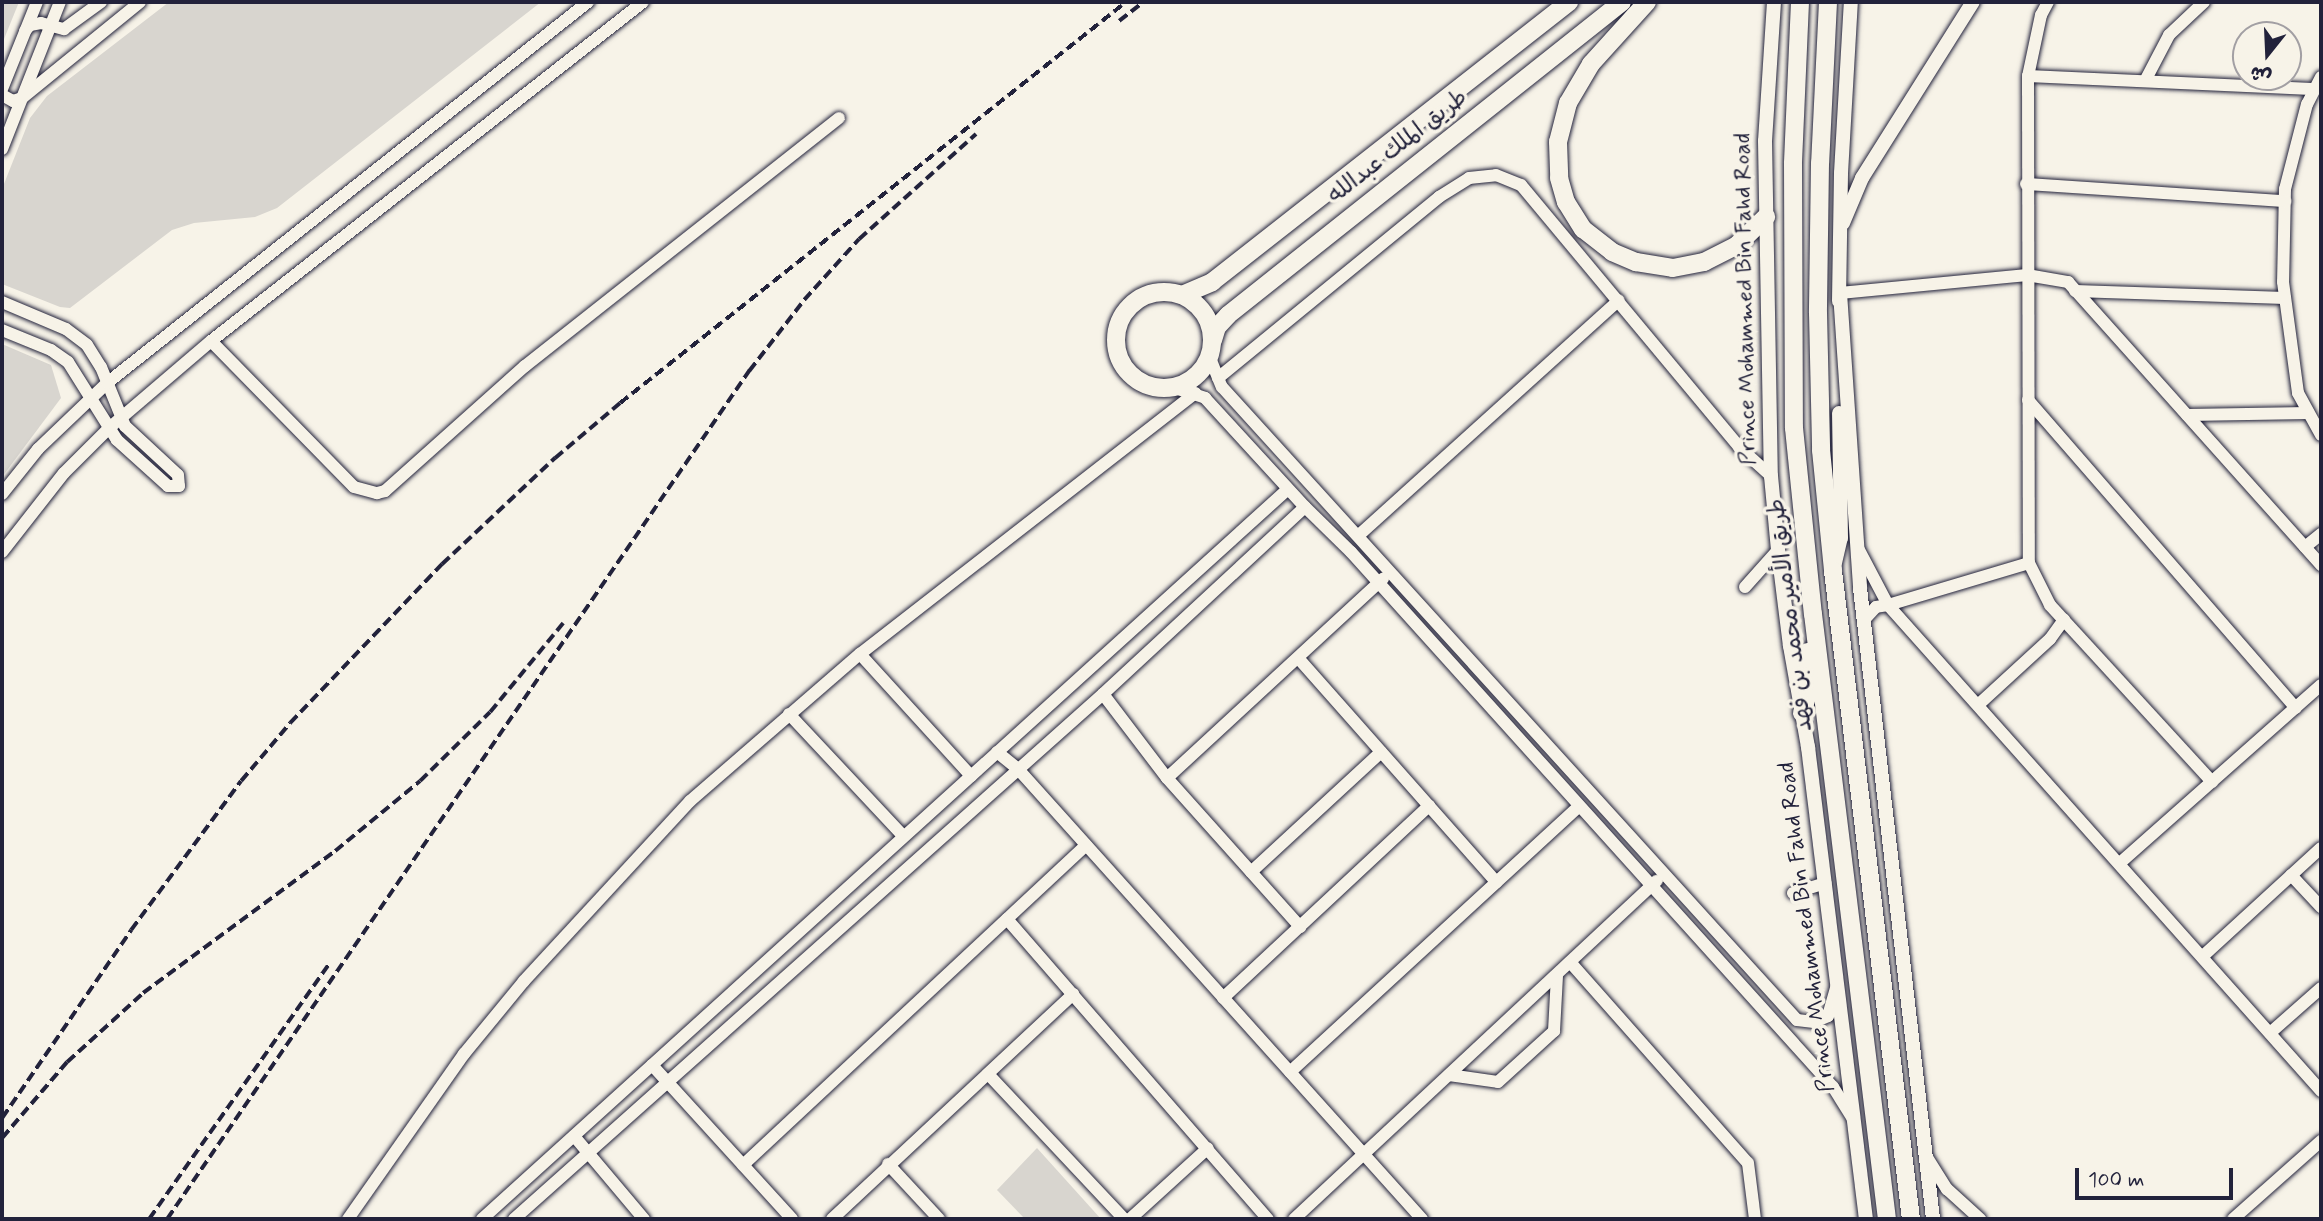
<!DOCTYPE html>
<html>
<head>
<meta charset="utf-8">
<style>
	body { margin:0 }
	#map { position:relative; width:2323px; height:1221px; overflow:hidden; background:#f7f3e8; font-family:Mynerve,"Playpen Sans Arabic",sans-serif }
	div>[style] { position:absolute }
	.green>* { inset:0; background:#d8d5cf }
	.roads { filter:drop-shadow(0 0 2px #22223b) drop-shadow(0 0 2px #22223b) }
	.minor>* { height:12px; margin:-6px; padding:0 6px; transform-origin:6px; border-radius:6px; background:#f7f3e8 }
	.major>* { height:14px; margin:-7px; padding:0 7px; transform-origin:7px; border-radius:7px; background:#f7f3e8 }
	.highway>* { height:18px; margin:-9px; padding:0 9px; transform-origin:9px; border-radius:9px; background:#f7f3e8 }
	.highway>.ring { margin:-9px; padding:0; box-sizing:content-box; background:none; border:18px solid #f7f3e8; border-radius:50% }
	.rail>* { height:3.5px; margin-top:-1.75px; transform-origin:0; background:repeating-linear-gradient(90deg,#22223b 0 10px,transparent 0 15px) }
	span { translate:-50% -50%; white-space:nowrap; text-align:center; line-height:1.15; -webkit-text-stroke:7px #f7f3e8; paint-order:stroke }
	.street-label { font-size:23px; color:#22223b }
	.frame { position:absolute; inset:0; border:4px solid #22223b; pointer-events:none }
	.north { position:absolute; left:2232px; top:21px; width:70px; height:70px; box-sizing:border-box; background:#f7f3e8; border:2px solid #a29fa3; border-radius:50%; rotate:198deg; font-size:19px; font-weight:700; line-height:28px; text-align:center; color:#22223b }
	.north::after { content:''; display:block; margin:auto; width:24px; height:32px; background:#22223b; clip-path:polygon(50% 0,100% 100%,50% 72%,0 100%) }
	.scale { position:absolute; left:2075px; top:1168px; width:158px; height:32px; box-sizing:border-box; border:4px solid #22223b; border-top:0; padding-left:9px; font-size:21px; line-height:24px; white-space:nowrap; color:#22223b; -webkit-text-stroke:5px #f7f3e8; paint-order:stroke }
</style>
</head>
<body>
<div id="map">
	<div class="green">
		<i style="clip-path:polygon(2px 2px,19px 2px,2px 44px)"></i>
		<i style="clip-path:polygon(169px 2px,541px 2px,277px 208px,255px 217px,194px 223px,172px 230px,70px 308px,60px 307px,2px 284px,2px 189px,30px 118px,47px 96px)"></i>
		<i style="clip-path:polygon(2px 344px,51px 365px,61px 398px,2px 477px)"></i>
		<i style="clip-path:polygon(1037px 1148px,1101px 1219px,1025px 1219px,997px 1190px)"></i>
	</div>
	<div class="roads">
		<div class="minor">
			<i style="left:2048px;top:2px;width:15px;rotate:118deg"></i>
			<i style="left:2041px;top:15px;width:62px;rotate:102deg"></i>
			<i style="left:2028px;top:76px;width:487px;rotate:89.9deg"></i>
			<i style="left:2029px;top:563px;width:47px;rotate:63.4deg"></i>
			<i style="left:2050px;top:605px;width:240px;rotate:47.5deg"></i>
			<i style="left:25px;top:31px;width:8px;rotate:-50deg"></i>
			<i style="left:30px;top:25px;width:11px;rotate:-10deg"></i>
			<i style="left:41px;top:23px;width:24px;rotate:15deg"></i>
			<i style="left:64px;top:29px;width:46px;rotate:-36.1deg"></i>
			<i style="left:2028px;top:76px;width:284px;rotate:2.6deg"></i>
			<i style="left:2321px;top:77px;width:30px;rotate:117deg"></i>
			<i style="left:2307px;top:104px;width:88px;rotate:104.5deg"></i>
			<i style="left:2285px;top:189px;width:93px;rotate:91.2deg"></i>
			<i style="left:2283px;top:282px;width:112px;rotate:82.3deg"></i>
			<i style="left:2298px;top:393px;width:48px;rotate:61.3deg"></i>
			<i style="left:2145px;top:81px;width:52px;rotate:-62.4deg"></i>
			<i style="left:2169px;top:35px;width:48px;rotate:-43.3deg"></i>
			<i style="left:2px;top:89px;width:94px;rotate:-68.1deg"></i>
			<i style="left:2px;top:95px;width:13px;rotate:29deg"></i>
			<i style="left:13px;top:101px;width:9px;rotate:-18deg"></i>
			<i style="left:22px;top:98px;width:152px;rotate:-39.1deg"></i>
			<i style="left:2px;top:149px;width:158px;rotate:-68.5deg"></i>
			<i style="left:2026px;top:184px;width:260px;rotate:3.8deg"></i>
			<i style="left:2075px;top:291px;width:210px;rotate:1.9deg"></i>
			<i style="left:1840px;top:293px;width:188px;rotate:-5.5deg"></i>
			<i style="left:2027px;top:275px;width:42px;rotate:9.7deg"></i>
			<i style="left:2068px;top:282px;width:380px;rotate:48.2deg"></i>
			<i style="left:2px;top:302px;width:69px;rotate:22.9deg"></i>
			<i style="left:66px;top:329px;width:26px;rotate:37deg"></i>
			<i style="left:87px;top:345px;width:26px;rotate:58deg"></i>
			<i style="left:101px;top:367px;width:64px;rotate:67.9deg"></i>
			<i style="left:125px;top:426px;width:72px;rotate:42.8deg"></i>
			<i style="left:178px;top:475px;width:11px;rotate:85deg"></i>
			<i style="left:179px;top:486px;width:11px;rotate:180deg"></i>
			<i style="left:168px;top:486px;width:69px;rotate:-138deg"></i>
			<i style="left:117px;top:440px;width:92px;rotate:-122.1deg"></i>
			<i style="left:68px;top:362px;width:21px;rotate:-145deg"></i>
			<i style="left:51px;top:350px;width:53px;rotate:-157.8deg"></i>
			<i style="left:211px;top:341px;width:204px;rotate:45.6deg"></i>
			<i style="left:354px;top:487px;width:24px;rotate:15deg"></i>
			<i style="left:377px;top:493px;width:8px;rotate:-14deg"></i>
			<i style="left:385px;top:491px;width:188px;rotate:-41.8deg"></i>
			<i style="left:525px;top:366px;width:400px;rotate:-38.3deg"></i>
			<i style="left:1210px;top:358px;width:31px;rotate:68deg"></i>
			<i style="left:1222px;top:387px;width:855px;rotate:47.75deg"></i>
			<i style="left:1797px;top:1020px;width:17px;rotate:7deg"></i>
			<i style="left:1814px;top:1022px;width:15px;rotate:-23deg"></i>
			<i style="left:1828px;top:1016px;width:33px;rotate:-74deg"></i>
			<i style="left:1218px;top:378px;width:286px;rotate:-39.3deg"></i>
			<i style="left:1439px;top:197px;width:36px;rotate:-32deg"></i>
			<i style="left:1469px;top:178px;width:27px;rotate:-6deg"></i>
			<i style="left:1496px;top:175px;width:27px;rotate:22deg"></i>
			<i style="left:1521px;top:185px;width:341px;rotate:50.2deg"></i>
			<i style="left:1739px;top:447px;width:43px;rotate:42.2deg"></i>
			<i style="left:1175px;top:388px;width:32px;rotate:18deg"></i>
			<i style="left:1205px;top:398px;width:148px;rotate:47.5deg"></i>
			<i style="left:1305px;top:507px;width:64px;rotate:44.4deg"></i>
			<i style="left:1351px;top:552px;width:720px;rotate:47.98deg"></i>
			<i style="left:1833px;top:1087px;width:36px;rotate:58deg"></i>
			<i style="left:2028px;top:400px;width:408px;rotate:49deg"></i>
			<i style="left:2187px;top:415px;width:121px;rotate:-0.9deg"></i>
			<i style="left:2px;top:494px;width:58px;rotate:-51.3deg"></i>
			<i style="left:38px;top:449px;width:95px;rotate:-43.7deg"></i>
			<i style="left:107px;top:383px;width:614px;rotate:-38.38deg"></i>
			<i style="left:1359px;top:535px;width:350px;rotate:-42.1deg"></i>
			<i style="left:1857px;top:546px;width:67px;rotate:62.3deg"></i>
			<i style="left:1888px;top:605px;width:12px;rotate:171deg"></i>
			<i style="left:1876px;top:607px;width:18px;rotate:133deg"></i>
			<i style="left:2305px;top:547px;width:21px;rotate:-39deg"></i>
			<i style="left:2px;top:552px;width:100px;rotate:-51.9deg"></i>
			<i style="left:64px;top:473px;width:62px;rotate:-45deg"></i>
			<i style="left:108px;top:429px;width:135px;rotate:-40.5deg"></i>
			<i style="left:211px;top:341px;width:549px;rotate:-38.12deg"></i>
			<i style="left:2029px;top:563px;width:147px;rotate:163.4deg"></i>
			<i style="left:1888px;top:605px;width:651px;rotate:48.3deg"></i>
			<i style="left:1745px;top:587px;width:50px;rotate:-48.3deg"></i>
			<i style="left:860px;top:654px;width:165px;rotate:47.7deg"></i>
			<i style="left:1299px;top:659px;width:298px;rotate:48.5deg"></i>
			<i style="left:1103px;top:694px;width:106px;rotate:52.7deg"></i>
			<i style="left:1167px;top:778px;width:200px;rotate:48.2deg"></i>
			<i style="left:1978px;top:705px;width:98px;rotate:-42.5deg"></i>
			<i style="left:2050px;top:639px;width:24px;rotate:-54deg"></i>
			<i style="left:789px;top:714px;width:167px;rotate:46.9deg"></i>
			<i style="left:997px;top:752px;width:27px;rotate:39deg"></i>
			<i style="left:1018px;top:769px;width:605px;rotate:48.08deg"></i>
			<i style="left:1167px;top:778px;width:294px;rotate:-42.7deg"></i>
			<i style="left:2121px;top:862px;width:267px;rotate:-41.5deg"></i>
			<i style="left:1251px;top:872px;width:177px;rotate:-42.7deg"></i>
			<i style="left:2291px;top:875px;width:44px;rotate:46.8deg"></i>
			<i style="left:1793px;top:893px;width:34px;rotate:-17deg"></i>
			<i style="left:1007px;top:919px;width:398px;rotate:49deg"></i>
			<i style="left:2203px;top:956px;width:160px;rotate:-42.5deg"></i>
			<i style="left:1570px;top:962px;width:268px;rotate:48.5deg"></i>
			<i style="left:1748px;top:1163px;width:56px;rotate:82.9deg"></i>
			<i style="left:1223px;top:998px;width:282px;rotate:-43deg"></i>
			<i style="left:2270px;top:1033px;width:68px;rotate:-41.4deg"></i>
			<i style="left:652px;top:1065px;width:208px;rotate:47.7deg"></i>
			<i style="left:1290px;top:1072px;width:393px;rotate:-42.6deg"></i>
			<i style="left:988px;top:1074px;width:199px;rotate:46.8deg"></i>
			<i style="left:1449px;top:1075px;width:49px;rotate:8.1deg"></i>
			<i style="left:1498px;top:1082px;width:76px;rotate:-42.3deg"></i>
			<i style="left:1554px;top:1031px;width:56px;rotate:-86.9deg"></i>
			<i style="left:574px;top:1136px;width:109px;rotate:49.9deg"></i>
			<i style="left:1928px;top:1159px;width:36px;rotate:58deg"></i>
			<i style="left:1947px;top:1189px;width:45px;rotate:42.3deg"></i>
			<i style="left:888px;top:1164px;width:75px;rotate:47.2deg"></i>
			<i style="left:743px;top:1165px;width:469px;rotate:-43deg"></i>
			<i style="left:348px;top:1219px;width:202px;rotate:-54.9deg"></i>
			<i style="left:464px;top:1054px;width:94px;rotate:-50.6deg"></i>
			<i style="left:524px;top:981px;width:245px;rotate:-47.3deg"></i>
			<i style="left:690px;top:801px;width:225px;rotate:-40.9deg"></i>
			<i style="left:860px;top:654px;width:425px;rotate:-37.9deg"></i>
			<i style="left:482px;top:1219px;width:1087px;rotate:-42.17deg"></i>
			<i style="left:514px;top:1219px;width:789px;rotate:-41.71deg"></i>
			<i style="left:1103px;top:694px;width:275px;rotate:-42.8deg"></i>
			<i style="left:832px;top:1219px;width:330px;rotate:-43deg"></i>
			<i style="left:1130px;top:1219px;width:105px;rotate:-42.3deg"></i>
			<i style="left:1294px;top:1219px;width:496px;rotate:-43deg"></i>
			<i style="left:2233px;top:1219px;width:118px;rotate:-41.6deg"></i>
		</div>
		<div class="major">
			<i style="left:1774px;top:2px;width:139px;rotate:93.7deg"></i>
			<i style="left:1765px;top:141px;width:335px;rotate:89deg"></i>
			<i style="left:1771px;top:476px;width:74px;rotate:84.6deg"></i>
			<i style="left:1778px;top:550px;width:97px;rotate:82.9deg"></i>
			<i style="left:1790px;top:646px;width:103px;rotate:79.9deg"></i>
			<i style="left:1808px;top:747px;width:476px;rotate:83deg"></i>
			<i style="left:1843px;top:223px;width:49px;rotate:-67.1deg"></i>
			<i style="left:1862px;top:178px;width:208px;rotate:-57.8deg"></i>
			<i style="left:1840px;top:293px;width:296px;rotate:86.1deg"></i>
			<i style="left:1860px;top:588px;width:635px;rotate:83.4deg"></i>
			<i style="left:1839px;top:301px;width:128px;rotate:-89.1deg"></i>
			<i style="left:1841px;top:173px;width:171px;rotate:-86.7deg"></i>
			<i style="left:1835px;top:563px;width:26px;rotate:-77deg"></i>
			<i style="left:1841px;top:538px;width:125px;rotate:-90.9deg"></i>
		</div>
		<div class="highway">
			<i style="left:1647px;top:2px;width:84px;rotate:132.1deg"></i>
			<i style="left:1591px;top:64px;width:45px;rotate:120.5deg"></i>
			<i style="left:1568px;top:103px;width:40px;rotate:104.4deg"></i>
			<i style="left:1558px;top:142px;width:36px;rotate:88deg"></i>
			<i style="left:1559px;top:178px;width:25px;rotate:74deg"></i>
			<i style="left:1566px;top:202px;width:32px;rotate:58deg"></i>
			<i style="left:1583px;top:229px;width:37px;rotate:38deg"></i>
			<i style="left:1612px;top:252px;width:26px;rotate:23deg"></i>
			<i style="left:1636px;top:262px;width:37px;rotate:9deg"></i>
			<i style="left:1673px;top:268px;width:32px;rotate:-11deg"></i>
			<i style="left:1704px;top:262px;width:36px;rotate:-27deg"></i>
			<i style="left:1736px;top:246px;width:42px;rotate:-44deg"></i>
			<i style="left:1800px;top:2px;width:162px;rotate:92.5deg"></i>
			<i style="left:1793px;top:164px;width:264px;rotate:89.8deg"></i>
			<i style="left:1794px;top:428px;width:187px;rotate:84.2deg"></i>
			<i style="left:1813px;top:614px;width:610px;rotate:83.03deg"></i>
			<i style="left:1828px;top:2px;width:161px;rotate:92.8deg"></i>
			<i style="left:1820px;top:163px;width:150px;rotate:90.8deg"></i>
			<i style="left:1818px;top:313px;width:137px;rotate:88.7deg"></i>
			<i style="left:1821px;top:450px;width:122px;rotate:84.3deg"></i>
			<i style="left:1833px;top:571px;width:653px;rotate:83.14deg"></i>
			<i class="ring" style="left:1116px;top:292px;width:78px;height:78px"></i>
			<i style="left:1182px;top:295px;width:33px;rotate:-23deg"></i>
			<i style="left:1212px;top:282px;width:454px;rotate:-38.1deg"></i>
			<i style="left:1213px;top:340px;width:14px;rotate:-73deg"></i>
			<i style="left:1217px;top:327px;width:16px;rotate:-47deg"></i>
			<i style="left:1228px;top:315px;width:503px;rotate:-38.46deg"></i>
			<i style="left:1802px;top:713px;width:24px;rotate:-73deg"></i>
			<i style="left:1809px;top:690px;width:38px;rotate:-92deg"></i>
		</div>
	</div>
	<div class="rail">
		<i style="left:1119px;top:21px;width:31px;rotate:-38deg"></i>
		<i style="left:2px;top:1118px;width:228px;rotate:-55.5deg"></i>
		<i style="left:131px;top:930px;width:185px;rotate:-53.6deg"></i>
		<i style="left:241px;top:781px;width:76px;rotate:-49.8deg"></i>
		<i style="left:290px;top:723px;width:220px;rotate:-46.3deg"></i>
		<i style="left:442px;top:564px;width:155px;rotate:-43.2deg"></i>
		<i style="left:555px;top:458px;width:85px;rotate:-40.2deg"></i>
		<i style="left:620px;top:403px;width:646px;rotate:-38.4deg"></i>
		<i style="left:2px;top:1138px;width:100px;rotate:-49.5deg"></i>
		<i style="left:67px;top:1062px;width:103px;rotate:-42.2deg"></i>
		<i style="left:143px;top:993px;width:239px;rotate:-36.5deg"></i>
		<i style="left:335px;top:851px;width:110px;rotate:-39.5deg"></i>
		<i style="left:420px;top:781px;width:98px;rotate:-44.6deg"></i>
		<i style="left:490px;top:712px;width:117px;rotate:-50.6deg"></i>
		<i style="left:149px;top:1219px;width:314px;rotate:-54.8deg"></i>
		<i style="left:167px;top:1219px;width:1029px;rotate:-55.54deg"></i>
		<i style="left:749px;top:371px;width:90px;rotate:-52.2deg"></i>
		<i style="left:804px;top:300px;width:82px;rotate:-48deg"></i>
		<i style="left:859px;top:239px;width:157px;rotate:-41.9deg"></i>
	</div>
	<div class="street-label">
		<span style="left:1398px;top:147px;rotate:-38deg">طريق الملك عبدالله</span>
		<span style="left:1746px;top:299px;rotate:-91deg">Prince Mohammed Bin Fahd Road</span>
		<span style="left:1791px;top:615px;rotate:-97deg">طريق الأمير محمد بن فهد</span>
		<span style="left:1807px;top:927px;rotate:-97deg">Prince Mohammed Bin Fahd Road</span>
	</div>
	<div class="frame"></div>
	<div class="north">ش</div>
	<div class="scale">100 m</div>
</div>
</body>
</html>
